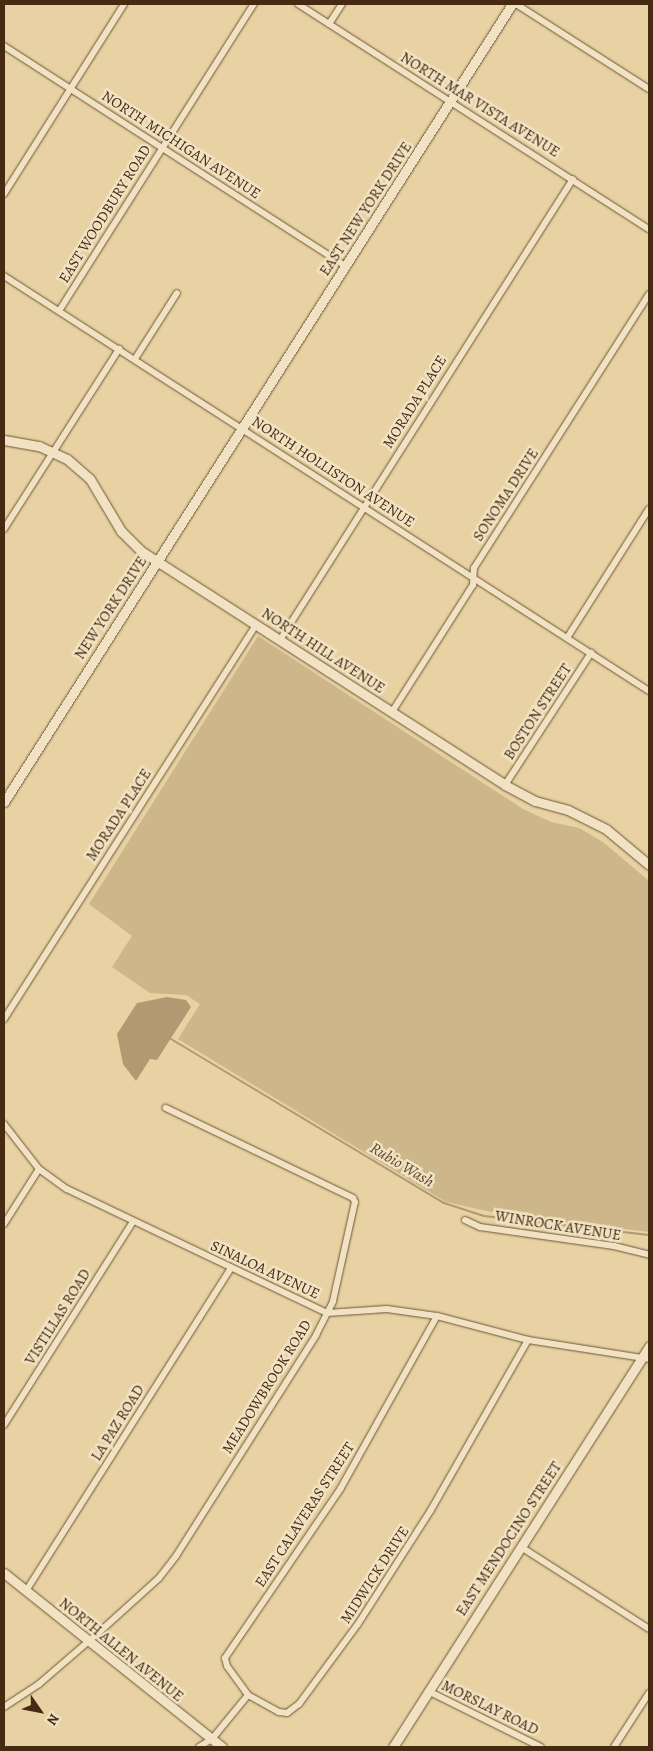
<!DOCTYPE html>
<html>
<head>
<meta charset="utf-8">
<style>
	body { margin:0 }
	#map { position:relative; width:653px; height:1751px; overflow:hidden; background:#e8d2a3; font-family:Alegreya,serif }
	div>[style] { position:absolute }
	.green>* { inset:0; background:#ccb68a }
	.water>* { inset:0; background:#b19972 }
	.stream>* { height:2px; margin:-1px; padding:0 1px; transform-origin:1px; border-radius:1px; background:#b19972 }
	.roads { filter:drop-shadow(0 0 1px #6e5536) drop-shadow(0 0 1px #6e5536) }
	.street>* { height:6px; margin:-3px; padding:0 3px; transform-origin:3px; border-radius:3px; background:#f0e2c3 }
	.secondary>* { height:9px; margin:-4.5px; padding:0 4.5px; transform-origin:4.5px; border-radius:4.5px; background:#f0e2c3 }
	span { translate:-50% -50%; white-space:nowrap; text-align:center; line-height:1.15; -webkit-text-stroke:5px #f0e2c3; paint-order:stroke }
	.street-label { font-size:15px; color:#462b12 }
	.water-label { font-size:16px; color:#61462a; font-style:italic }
	.frame { position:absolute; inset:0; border:5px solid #462b12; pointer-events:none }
	.north { position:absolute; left:15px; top:1686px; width:50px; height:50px; -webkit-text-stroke:4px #f0e2c3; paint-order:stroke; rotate:123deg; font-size:14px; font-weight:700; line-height:20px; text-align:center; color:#462b12 }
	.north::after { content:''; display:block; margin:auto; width:18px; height:22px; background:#462b12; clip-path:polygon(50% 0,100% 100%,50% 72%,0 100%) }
</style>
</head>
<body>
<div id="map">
	<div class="green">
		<i style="clip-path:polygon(258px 636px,523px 809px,551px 822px,579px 828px,603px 842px,649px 881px,649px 1232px,501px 1214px,446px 1202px,178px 1039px,200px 1004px,186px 995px,150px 993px,112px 967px,132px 936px,89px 904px)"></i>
	</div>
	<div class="water">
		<i style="clip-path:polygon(167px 997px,186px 1000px,191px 1007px,157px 1060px,150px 1059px,136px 1081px,123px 1064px,117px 1034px,137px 1003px)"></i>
	</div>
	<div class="stream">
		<i style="left:171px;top:1039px;width:318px;rotate:31deg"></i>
		<i style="left:444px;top:1203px;width:42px;rotate:18deg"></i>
		<i style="left:484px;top:1216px;width:166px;rotate:6.6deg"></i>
	</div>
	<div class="roads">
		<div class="street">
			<i style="left:298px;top:4px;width:417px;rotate:32.7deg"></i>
			<i style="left:516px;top:4px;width:158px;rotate:32.6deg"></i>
			<i style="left:329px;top:24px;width:24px;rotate:-57deg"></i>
			<i style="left:4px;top:46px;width:407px;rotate:32.8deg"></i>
			<i style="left:4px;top:194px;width:225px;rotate:-57.7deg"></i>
			<i style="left:4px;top:276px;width:767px;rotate:32.76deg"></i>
			<i style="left:59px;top:311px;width:364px;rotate:-57.6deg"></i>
			<i style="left:135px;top:359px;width:78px;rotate:-57.5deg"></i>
			<i style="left:4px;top:529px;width:214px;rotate:-57.4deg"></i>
			<i style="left:567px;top:638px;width:153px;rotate:-57.6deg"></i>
			<i style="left:280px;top:640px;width:546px;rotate:-57.56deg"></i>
			<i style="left:392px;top:712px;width:151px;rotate:-57.5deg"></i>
			<i style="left:473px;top:585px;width:17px;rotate:-87deg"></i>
			<i style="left:474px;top:568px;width:325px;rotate:-57.4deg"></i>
			<i style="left:505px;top:785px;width:158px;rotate:-56.9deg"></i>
			<i style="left:4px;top:1019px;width:468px;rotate:-57.4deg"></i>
			<i style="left:4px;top:1124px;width:57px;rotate:52.1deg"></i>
			<i style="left:39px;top:1169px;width:34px;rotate:36deg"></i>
			<i style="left:67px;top:1189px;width:288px;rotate:25.5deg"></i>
			<i style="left:327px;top:1313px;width:60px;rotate:-3.8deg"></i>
			<i style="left:387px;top:1309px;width:50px;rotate:8deg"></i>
			<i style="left:437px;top:1316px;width:94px;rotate:14.8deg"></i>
			<i style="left:528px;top:1340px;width:122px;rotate:8.9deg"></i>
			<i style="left:465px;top:1220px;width:17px;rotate:25deg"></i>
			<i style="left:480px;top:1227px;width:135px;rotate:8.1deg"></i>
			<i style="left:614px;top:1246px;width:36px;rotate:14deg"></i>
			<i style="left:4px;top:1224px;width:65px;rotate:-57.5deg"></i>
			<i style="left:437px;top:1316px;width:197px;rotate:119.2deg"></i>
			<i style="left:341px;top:1488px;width:206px;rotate:124.3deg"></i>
			<i style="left:225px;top:1658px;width:8px;rotate:76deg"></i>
			<i style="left:227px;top:1666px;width:36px;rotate:54deg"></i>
			<i style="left:248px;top:1695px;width:35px;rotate:29deg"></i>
			<i style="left:279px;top:1712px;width:8px;rotate:7deg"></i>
			<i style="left:287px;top:1713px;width:15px;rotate:-37deg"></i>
			<i style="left:299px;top:1704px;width:99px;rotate:-53.6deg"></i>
			<i style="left:358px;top:1624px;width:135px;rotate:-57.4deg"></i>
			<i style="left:431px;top:1510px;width:196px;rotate:-60.3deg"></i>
			<i style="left:4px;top:1425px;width:239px;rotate:-57.6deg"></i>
			<i style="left:521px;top:1547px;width:152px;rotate:32.6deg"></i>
			<i style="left:26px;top:1591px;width:383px;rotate:-57.6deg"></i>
			<i style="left:428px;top:1691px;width:126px;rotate:26.4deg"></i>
			<i style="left:4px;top:1707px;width:42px;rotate:-33.3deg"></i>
			<i style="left:39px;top:1684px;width:75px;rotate:-40.7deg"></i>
			<i style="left:96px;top:1635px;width:85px;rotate:-42.1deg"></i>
			<i style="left:159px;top:1578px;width:28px;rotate:-52deg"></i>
			<i style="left:176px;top:1556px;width:262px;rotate:-57.6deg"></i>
			<i style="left:316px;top:1335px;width:38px;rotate:-63deg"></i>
			<i style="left:333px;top:1301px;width:101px;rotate:-77.5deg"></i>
			<i style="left:355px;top:1202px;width:4px;rotate:-117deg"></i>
			<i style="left:353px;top:1198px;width:208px;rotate:-154.3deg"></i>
			<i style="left:199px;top:1747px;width:15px;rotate:-32deg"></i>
			<i style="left:212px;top:1739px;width:57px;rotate:-50.7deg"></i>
			<i style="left:614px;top:1747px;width:64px;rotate:-57.1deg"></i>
		</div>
		<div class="secondary">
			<i style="left:4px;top:440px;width:36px;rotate:10deg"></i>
			<i style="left:39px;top:446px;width:31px;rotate:25deg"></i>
			<i style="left:67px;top:459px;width:30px;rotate:41deg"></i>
			<i style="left:90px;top:479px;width:61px;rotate:59.2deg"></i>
			<i style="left:121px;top:531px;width:28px;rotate:45deg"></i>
			<i style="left:141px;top:551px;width:433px;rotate:32.7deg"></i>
			<i style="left:505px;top:785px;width:34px;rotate:28deg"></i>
			<i style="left:535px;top:801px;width:34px;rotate:15deg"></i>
			<i style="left:568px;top:810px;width:42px;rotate:26.6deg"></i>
			<i style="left:606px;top:829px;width:56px;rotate:39.9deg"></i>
			<i style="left:4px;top:802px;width:946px;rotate:-57.52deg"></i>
			<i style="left:4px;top:1573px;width:279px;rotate:38.6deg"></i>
			<i style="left:393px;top:1747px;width:476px;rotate:-57.4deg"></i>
		</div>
	</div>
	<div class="street-label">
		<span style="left:480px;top:105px;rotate:32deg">NORTH MAR VISTA AVENUE</span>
		<span style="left:181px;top:145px;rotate:33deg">NORTH MICHIGAN AVENUE</span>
		<span style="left:366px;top:209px;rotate:-57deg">EAST NEW YORK DRIVE</span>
		<span style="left:105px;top:214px;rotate:-58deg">EAST WOODBURY ROAD</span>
		<span style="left:415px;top:402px;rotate:-58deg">MORADA PLACE</span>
		<span style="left:333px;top:472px;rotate:33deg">NORTH HOLLISTON AVENUE</span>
		<span style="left:506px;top:495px;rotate:-57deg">SONOMA DRIVE</span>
		<span style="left:111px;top:608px;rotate:-57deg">NEW YORK DRIVE</span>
		<span style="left:323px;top:651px;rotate:33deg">NORTH HILL AVENUE</span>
		<span style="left:538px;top:712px;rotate:-57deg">BOSTON STREET</span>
		<span style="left:119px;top:815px;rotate:-57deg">MORADA PLACE</span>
		<span style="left:558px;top:1226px;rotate:9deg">WINROCK AVENUE</span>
		<span style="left:265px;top:1270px;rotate:25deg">SINALOA AVENUE</span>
		<span style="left:58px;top:1317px;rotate:-58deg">VISTILLAS ROAD</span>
		<span style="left:267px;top:1387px;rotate:-58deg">MEADOWBROOK ROAD</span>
		<span style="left:118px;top:1423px;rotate:-58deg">LA PAZ ROAD</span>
		<span style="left:305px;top:1515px;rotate:-57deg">EAST CALAVERAS STREET</span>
		<span style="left:509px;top:1539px;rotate:-57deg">EAST MENDOCINO STREET</span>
		<span style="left:375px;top:1575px;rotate:-57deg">MIDWICK DRIVE</span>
		<span style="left:121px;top:1650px;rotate:39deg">NORTH ALLEN AVENUE</span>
		<span style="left:490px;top:1708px;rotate:26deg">MORSLAY ROAD</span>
	</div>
	<div class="water-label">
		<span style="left:402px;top:1165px;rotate:31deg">Rubio Wash</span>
	</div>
	<div class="frame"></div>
	<div class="north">N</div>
</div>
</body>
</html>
